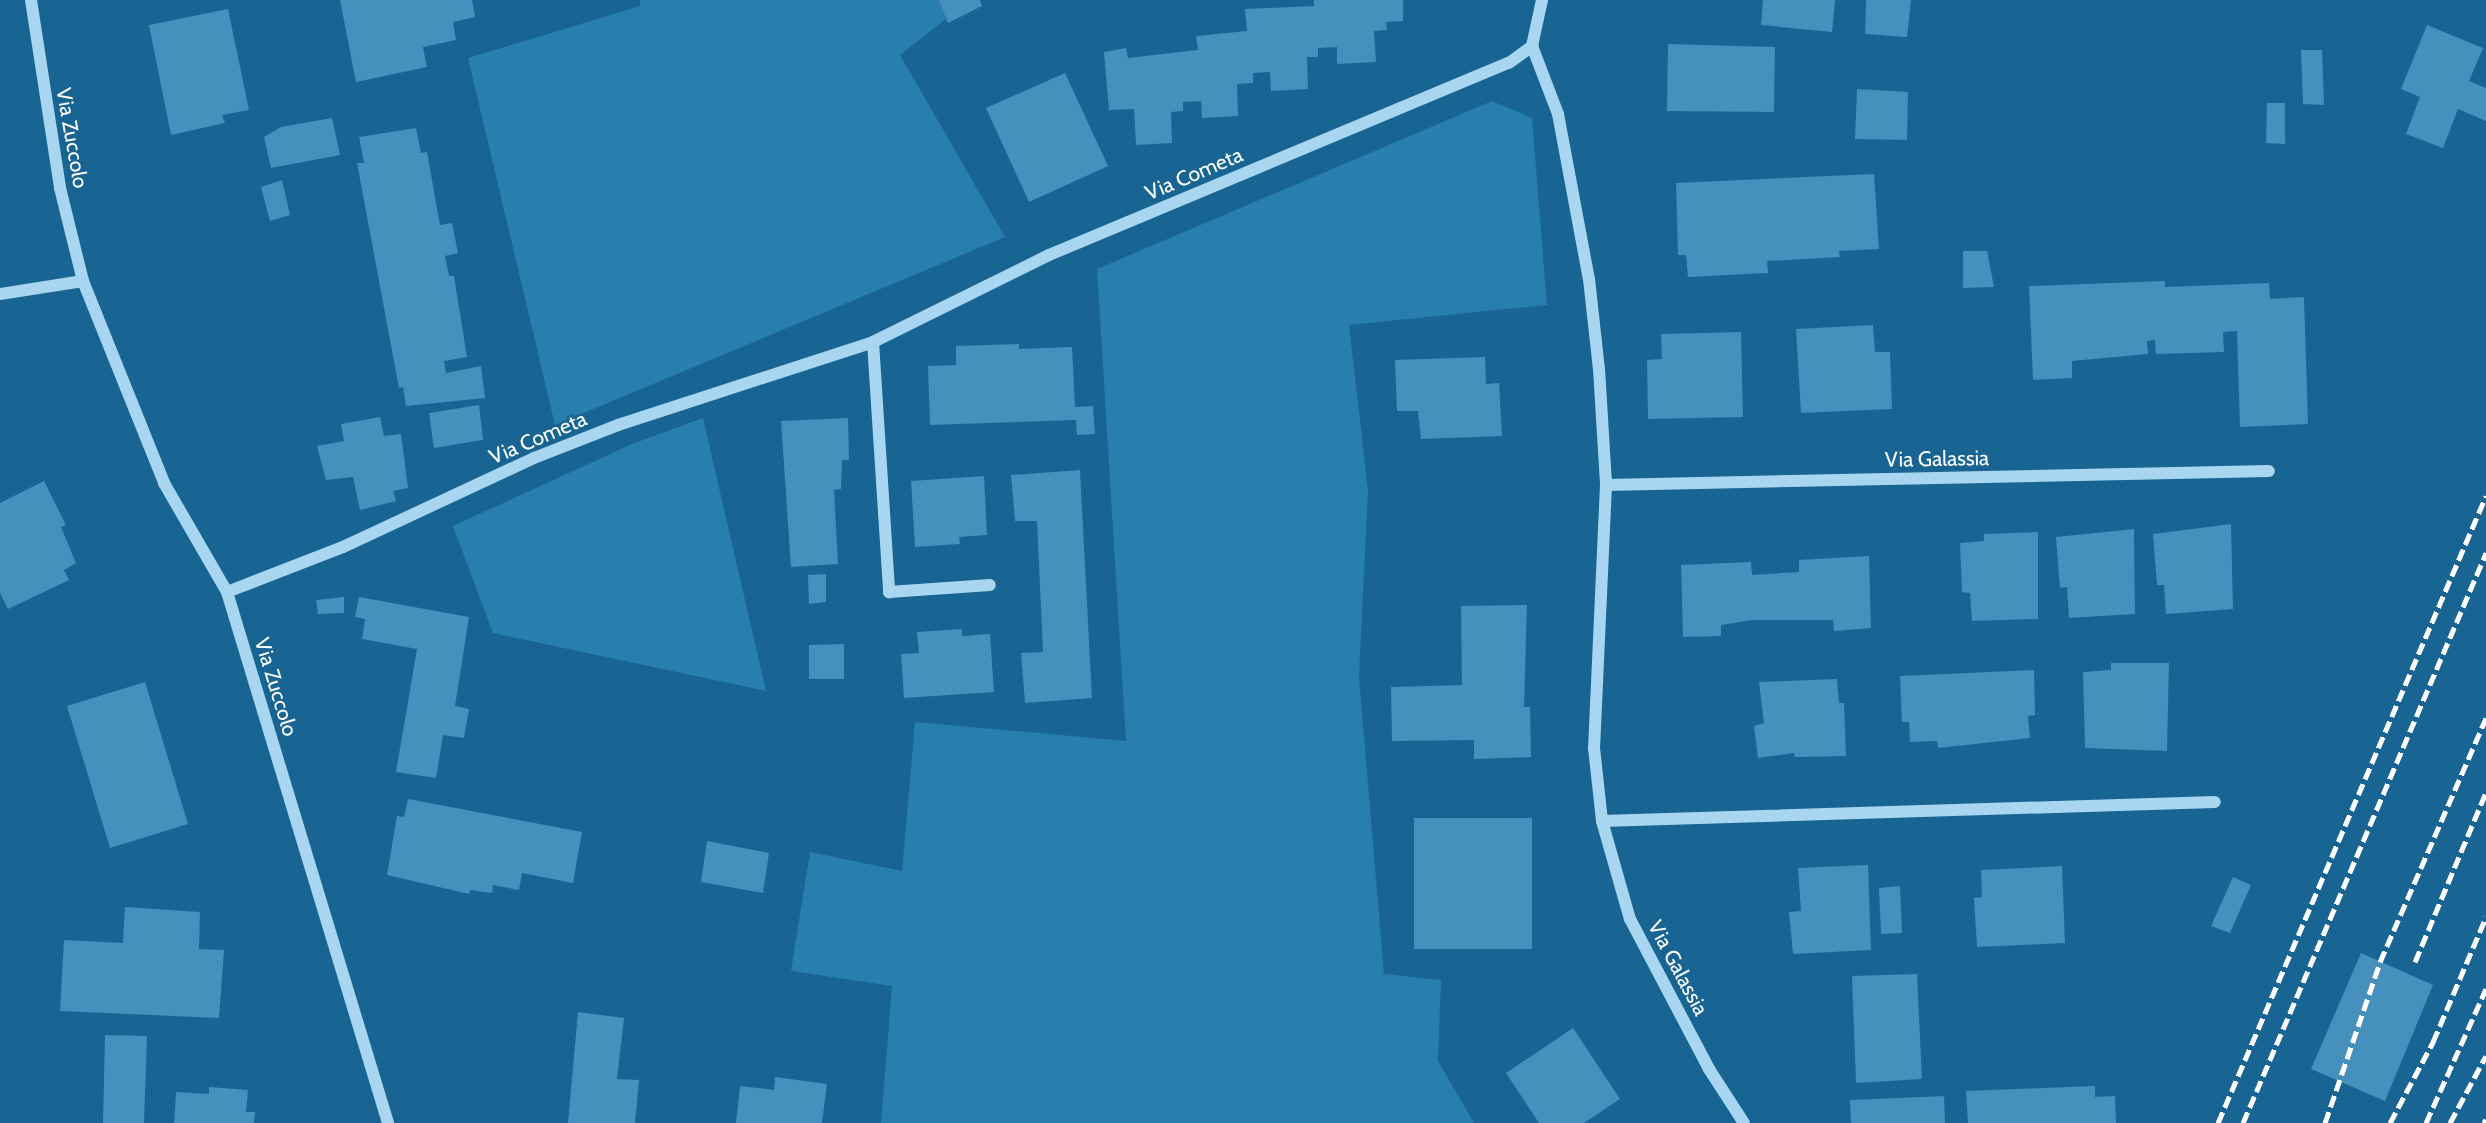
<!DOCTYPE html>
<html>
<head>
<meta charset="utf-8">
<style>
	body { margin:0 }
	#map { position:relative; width:2486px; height:1123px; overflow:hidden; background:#186493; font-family:Cabin,sans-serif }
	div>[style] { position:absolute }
	.green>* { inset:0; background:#287eaf }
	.building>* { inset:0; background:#4590bc }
	.minor>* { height:12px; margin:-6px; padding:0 6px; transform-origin:6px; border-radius:6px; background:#a8d6f0 }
	.rail>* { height:5px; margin-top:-2.5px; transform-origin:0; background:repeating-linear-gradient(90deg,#fff 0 12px,transparent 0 17px) }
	span { translate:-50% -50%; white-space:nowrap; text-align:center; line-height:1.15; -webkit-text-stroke:5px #186493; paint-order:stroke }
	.street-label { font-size:21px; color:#fff }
</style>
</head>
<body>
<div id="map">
	<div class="green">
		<i style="clip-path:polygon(640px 0,970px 0,900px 55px,1005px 237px,555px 425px,468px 58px,640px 6px)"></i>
		<i style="clip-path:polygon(1492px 101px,1532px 118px,1547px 305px,1349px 325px,1368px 491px,1359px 677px,1384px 974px,1441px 980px,1438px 1061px,1474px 1123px,881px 1123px,892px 986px,791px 971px,810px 852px,902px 871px,915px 722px,1126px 741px,1097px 269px)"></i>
		<i style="clip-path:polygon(703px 418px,766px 691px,493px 633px,453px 526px,632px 444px)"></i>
	</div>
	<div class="building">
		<i style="clip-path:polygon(340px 0,472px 0,475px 17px,453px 22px,456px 40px,423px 47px,427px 67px,356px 82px)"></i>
		<i style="clip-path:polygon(939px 0,980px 0,982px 6px,948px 23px)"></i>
		<i style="clip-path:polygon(1314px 0,1403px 0,1403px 21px,1386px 22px,1387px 30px,1374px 31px,1376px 62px,1337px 64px,1337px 47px,1318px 48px,1318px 57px,1307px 57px,1308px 89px,1271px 91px,1270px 72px,1253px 73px,1253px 83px,1237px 84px,1238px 116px,1202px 118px,1201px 101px,1183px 102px,1183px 111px,1171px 112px,1172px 143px,1136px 145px,1134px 109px,1109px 110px,1104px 52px,1126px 48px,1128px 58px,1198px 50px,1196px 36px,1247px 31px,1245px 9px,1314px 6px)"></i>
		<i style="clip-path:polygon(1763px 0,1835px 0,1832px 32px,1761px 25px)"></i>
		<i style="clip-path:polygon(1866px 0,1911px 0,1907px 37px,1865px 34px)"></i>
		<i style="clip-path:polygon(228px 9px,249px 110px,222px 115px,225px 123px,171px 135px,149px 25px)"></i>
		<i style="clip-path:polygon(2427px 25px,2483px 48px,2469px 81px,2486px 88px,2486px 121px,2458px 109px,2443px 148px,2406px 134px,2420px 97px,2401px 89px)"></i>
		<i style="clip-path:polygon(1668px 44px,1775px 47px,1774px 112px,1667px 111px)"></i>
		<i style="clip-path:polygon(2301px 50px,2322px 50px,2324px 105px,2303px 104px)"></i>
		<i style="clip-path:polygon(1065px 73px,1108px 166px,1029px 202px,986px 108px)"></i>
		<i style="clip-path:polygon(1857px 89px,1908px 92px,1907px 140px,1855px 139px)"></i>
		<i style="clip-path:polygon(2267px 103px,2285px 103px,2285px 144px,2266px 143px)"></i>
		<i style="clip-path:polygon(332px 118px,340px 155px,271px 168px,264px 137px,281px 127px)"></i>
		<i style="clip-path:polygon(416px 128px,421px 153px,427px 152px,440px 225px,452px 223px,458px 253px,445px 256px,449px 276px,454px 276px,467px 357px,444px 361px,446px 373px,481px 366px,485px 398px,406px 406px,403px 387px,399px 388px,357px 163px,364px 163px,359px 137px)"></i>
		<i style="clip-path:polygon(1874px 174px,1879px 249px,1839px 251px,1840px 257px,1767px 261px,1768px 273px,1688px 277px,1686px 255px,1678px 255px,1676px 183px)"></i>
		<i style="clip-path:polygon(282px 180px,290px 215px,270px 221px,261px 187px)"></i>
		<i style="clip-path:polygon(1963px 251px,1987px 251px,1994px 287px,1963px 288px)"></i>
		<i style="clip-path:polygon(2165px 281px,2165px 287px,2269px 283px,2270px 299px,2304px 297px,2308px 424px,2240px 427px,2237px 331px,2223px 332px,2224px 352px,2156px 354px,2155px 340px,2147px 341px,2148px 354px,2072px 361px,2072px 378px,2033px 380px,2029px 286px)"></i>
		<i style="clip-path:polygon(1873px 325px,1875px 352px,1890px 352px,1892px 409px,1801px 413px,1796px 329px)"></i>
		<i style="clip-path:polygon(1741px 332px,1743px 417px,1648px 419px,1647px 360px,1662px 359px,1661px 334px)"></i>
		<i style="clip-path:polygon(1019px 344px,1019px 349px,1072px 347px,1075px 407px,1093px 406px,1095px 434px,1077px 435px,1076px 420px,930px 425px,928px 366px,956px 365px,956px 346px)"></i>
		<i style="clip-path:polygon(1485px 357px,1486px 384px,1499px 383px,1502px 436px,1421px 439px,1418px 411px,1397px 411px,1395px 360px)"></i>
		<i style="clip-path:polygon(479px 405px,483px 440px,434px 448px,429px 413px)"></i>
		<i style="clip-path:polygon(380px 417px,384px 436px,401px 434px,408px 488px,393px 491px,396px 501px,360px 510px,353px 477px,326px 480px,317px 446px,344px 441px,341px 424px)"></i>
		<i style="clip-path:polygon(848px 418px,849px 460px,842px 460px,841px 489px,834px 490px,838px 564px,791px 567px,781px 421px)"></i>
		<i style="clip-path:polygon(1080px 470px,1092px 698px,1025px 703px,1021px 653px,1043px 652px,1037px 521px,1015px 521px,1011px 475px)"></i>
		<i style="clip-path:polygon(984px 476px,987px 535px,959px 537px,960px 544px,915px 547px,911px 481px)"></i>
		<i style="clip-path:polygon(44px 481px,66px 525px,61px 527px,76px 563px,64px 570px,69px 580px,8px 609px,0 593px,0 503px)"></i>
		<i style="clip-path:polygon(2231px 524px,2233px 609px,2166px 614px,2164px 585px,2157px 585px,2153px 534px)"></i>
		<i style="clip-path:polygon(2134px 529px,2135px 614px,2069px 618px,2067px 587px,2060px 588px,2056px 537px)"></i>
		<i style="clip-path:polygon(2038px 532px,2038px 619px,1972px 621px,1970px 593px,1962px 592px,1960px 543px,1984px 541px,1984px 534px)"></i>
		<i style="clip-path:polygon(1869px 556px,1871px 628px,1834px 631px,1833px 620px,1752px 620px,1721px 625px,1721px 636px,1683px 637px,1681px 565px,1751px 562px,1752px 575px,1799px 572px,1799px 560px)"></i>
		<i style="clip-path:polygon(826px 574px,826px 602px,809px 604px,808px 575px)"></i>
		<i style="clip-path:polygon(344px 597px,344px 613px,318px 614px,316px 600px)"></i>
		<i style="clip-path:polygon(359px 597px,469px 617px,455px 706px,469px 709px,464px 738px,443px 735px,436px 778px,396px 772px,417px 649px,362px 639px,365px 619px,355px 617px)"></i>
		<i style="clip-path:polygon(1527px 605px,1524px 707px,1530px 707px,1531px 757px,1474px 759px,1474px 740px,1392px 741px,1391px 687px,1462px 685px,1461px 606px)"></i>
		<i style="clip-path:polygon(962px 629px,962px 636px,990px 634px,994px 692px,904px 698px,901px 654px,919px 653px,917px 632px)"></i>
		<i style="clip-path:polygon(844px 644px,844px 679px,809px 679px,809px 645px)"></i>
		<i style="clip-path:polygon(2111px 663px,2169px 663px,2167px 751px,2085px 748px,2083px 672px,2111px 670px)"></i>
		<i style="clip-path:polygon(2034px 670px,2035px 715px,2028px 716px,2030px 738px,1938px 748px,1937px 741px,1910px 742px,1909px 722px,1902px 722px,1900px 676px)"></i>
		<i style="clip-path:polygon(1837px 679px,1839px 703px,1844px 703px,1846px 756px,1795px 757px,1794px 753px,1758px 758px,1754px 726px,1764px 723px,1759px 682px)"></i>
		<i style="clip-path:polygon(145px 682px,188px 824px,110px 848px,67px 706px)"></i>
		<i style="clip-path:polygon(408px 799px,582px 832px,573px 883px,522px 873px,519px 890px,493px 885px,492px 893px,470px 890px,469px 894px,387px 875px,397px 816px,404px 817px)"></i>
		<i style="clip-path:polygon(1414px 818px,1532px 818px,1532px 949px,1414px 949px)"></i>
		<i style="clip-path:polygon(707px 841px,769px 853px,763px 893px,701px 882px)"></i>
		<i style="clip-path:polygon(1868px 865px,1871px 950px,1793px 954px,1789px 912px,1801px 911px,1798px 868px)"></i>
		<i style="clip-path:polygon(2062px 866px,2065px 943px,1977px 947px,1974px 898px,1982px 897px,1981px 870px)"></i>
		<i style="clip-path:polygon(2233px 877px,2251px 885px,2230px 933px,2211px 926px)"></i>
		<i style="clip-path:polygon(1900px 886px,1902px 933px,1881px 934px,1879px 888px)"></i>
		<i style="clip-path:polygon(125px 907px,200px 912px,199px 949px,224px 950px,219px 1018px,60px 1011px,64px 940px,123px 943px)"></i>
		<i style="clip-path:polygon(2361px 953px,2433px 985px,2385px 1101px,2311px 1069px)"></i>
		<i style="clip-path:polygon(1917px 974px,1922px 1079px,1856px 1083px,1852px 976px)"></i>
		<i style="clip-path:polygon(578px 1012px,624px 1018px,617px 1079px,639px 1080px,635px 1123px,568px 1123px)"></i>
		<i style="clip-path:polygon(1573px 1028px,1620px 1099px,1584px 1123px,1539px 1123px,1506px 1073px)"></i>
		<i style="clip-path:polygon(105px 1035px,147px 1036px,144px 1123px,103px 1123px)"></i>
		<i style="clip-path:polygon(775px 1077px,827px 1084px,822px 1123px,736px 1123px,740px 1086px,774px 1090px)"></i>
		<i style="clip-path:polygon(2095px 1086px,2095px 1097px,2115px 1096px,2116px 1123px,1968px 1123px,1966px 1091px)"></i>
		<i style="clip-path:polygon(209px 1087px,248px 1090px,246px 1112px,255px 1112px,254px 1123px,174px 1123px,176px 1092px,209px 1094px)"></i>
		<i style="clip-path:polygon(1944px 1096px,1945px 1123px,1851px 1123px,1850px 1100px)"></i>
	</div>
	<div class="minor">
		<i style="left:31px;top:0;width:190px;rotate:81.2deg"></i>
		<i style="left:60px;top:188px;width:96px;rotate:76.1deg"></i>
		<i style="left:83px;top:281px;width:218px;rotate:68.1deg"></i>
		<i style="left:164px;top:483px;width:126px;rotate:60deg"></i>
		<i style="left:227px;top:592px;width:555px;rotate:73.13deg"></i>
		<i style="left:1542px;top:0;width:47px;rotate:102.3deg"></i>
		<i style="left:1532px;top:46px;width:73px;rotate:69.1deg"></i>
		<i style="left:1558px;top:114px;width:168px;rotate:79.4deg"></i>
		<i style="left:1589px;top:279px;width:91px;rotate:83.7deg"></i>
		<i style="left:1599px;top:369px;width:116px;rotate:86.5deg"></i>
		<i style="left:1606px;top:485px;width:263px;rotate:92.6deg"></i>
		<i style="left:1594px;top:748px;width:73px;rotate:83.7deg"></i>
		<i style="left:1602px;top:821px;width:102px;rotate:74.1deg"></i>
		<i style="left:1630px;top:919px;width:170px;rotate:62.2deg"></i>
		<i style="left:1709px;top:1069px;width:64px;rotate:57.1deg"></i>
		<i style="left:0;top:294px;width:84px;rotate:-8.9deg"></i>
		<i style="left:873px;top:342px;width:251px;rotate:86.3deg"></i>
		<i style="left:889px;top:592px;width:101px;rotate:-4deg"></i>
		<i style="left:1606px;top:485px;width:663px;rotate:-1.21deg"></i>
		<i style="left:227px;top:592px;width:124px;rotate:-21.2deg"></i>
		<i style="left:343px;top:547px;width:211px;rotate:-25deg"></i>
		<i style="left:534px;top:458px;width:90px;rotate:-21.4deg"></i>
		<i style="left:618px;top:425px;width:268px;rotate:-18deg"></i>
		<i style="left:873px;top:342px;width:196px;rotate:-26.3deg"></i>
		<i style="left:1049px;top:255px;width:498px;rotate:-22.7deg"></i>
		<i style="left:1509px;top:63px;width:29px;rotate:-36deg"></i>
		<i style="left:1602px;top:821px;width:613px;rotate:-1.78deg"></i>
	</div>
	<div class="rail">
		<i style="left:2415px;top:962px;width:184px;rotate:-67.3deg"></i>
		<i style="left:2218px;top:1123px;width:682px;rotate:-66.86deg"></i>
		<i style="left:2243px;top:1123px;width:620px;rotate:-66.91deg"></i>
		<i style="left:2325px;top:1123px;width:170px;rotate:-71.1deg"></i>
		<i style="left:2380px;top:962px;width:266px;rotate:-66.5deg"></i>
		<i style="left:2390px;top:1123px;width:92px;rotate:-62deg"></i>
		<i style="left:2433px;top:1042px;width:136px;rotate:-67deg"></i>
		<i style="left:2426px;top:1123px;width:147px;rotate:-65.9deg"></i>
		<i style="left:2450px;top:1123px;width:76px;rotate:-61.8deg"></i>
		<i style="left:2484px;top:1123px;width:4px;rotate:-63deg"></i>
	</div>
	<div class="street-label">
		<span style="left:72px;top:138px;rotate:80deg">Via Zuccolo</span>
		<span style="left:1194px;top:174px;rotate:-23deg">Via Cometa</span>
		<span style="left:538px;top:438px;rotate:-23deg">Via Cometa</span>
		<span style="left:1937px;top:459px;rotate:-1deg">Via Galassia</span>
		<span style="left:276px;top:687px;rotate:73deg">Via Zuccolo</span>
		<span style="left:1678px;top:968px;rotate:62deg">Via Galassia</span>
	</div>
</div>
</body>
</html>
